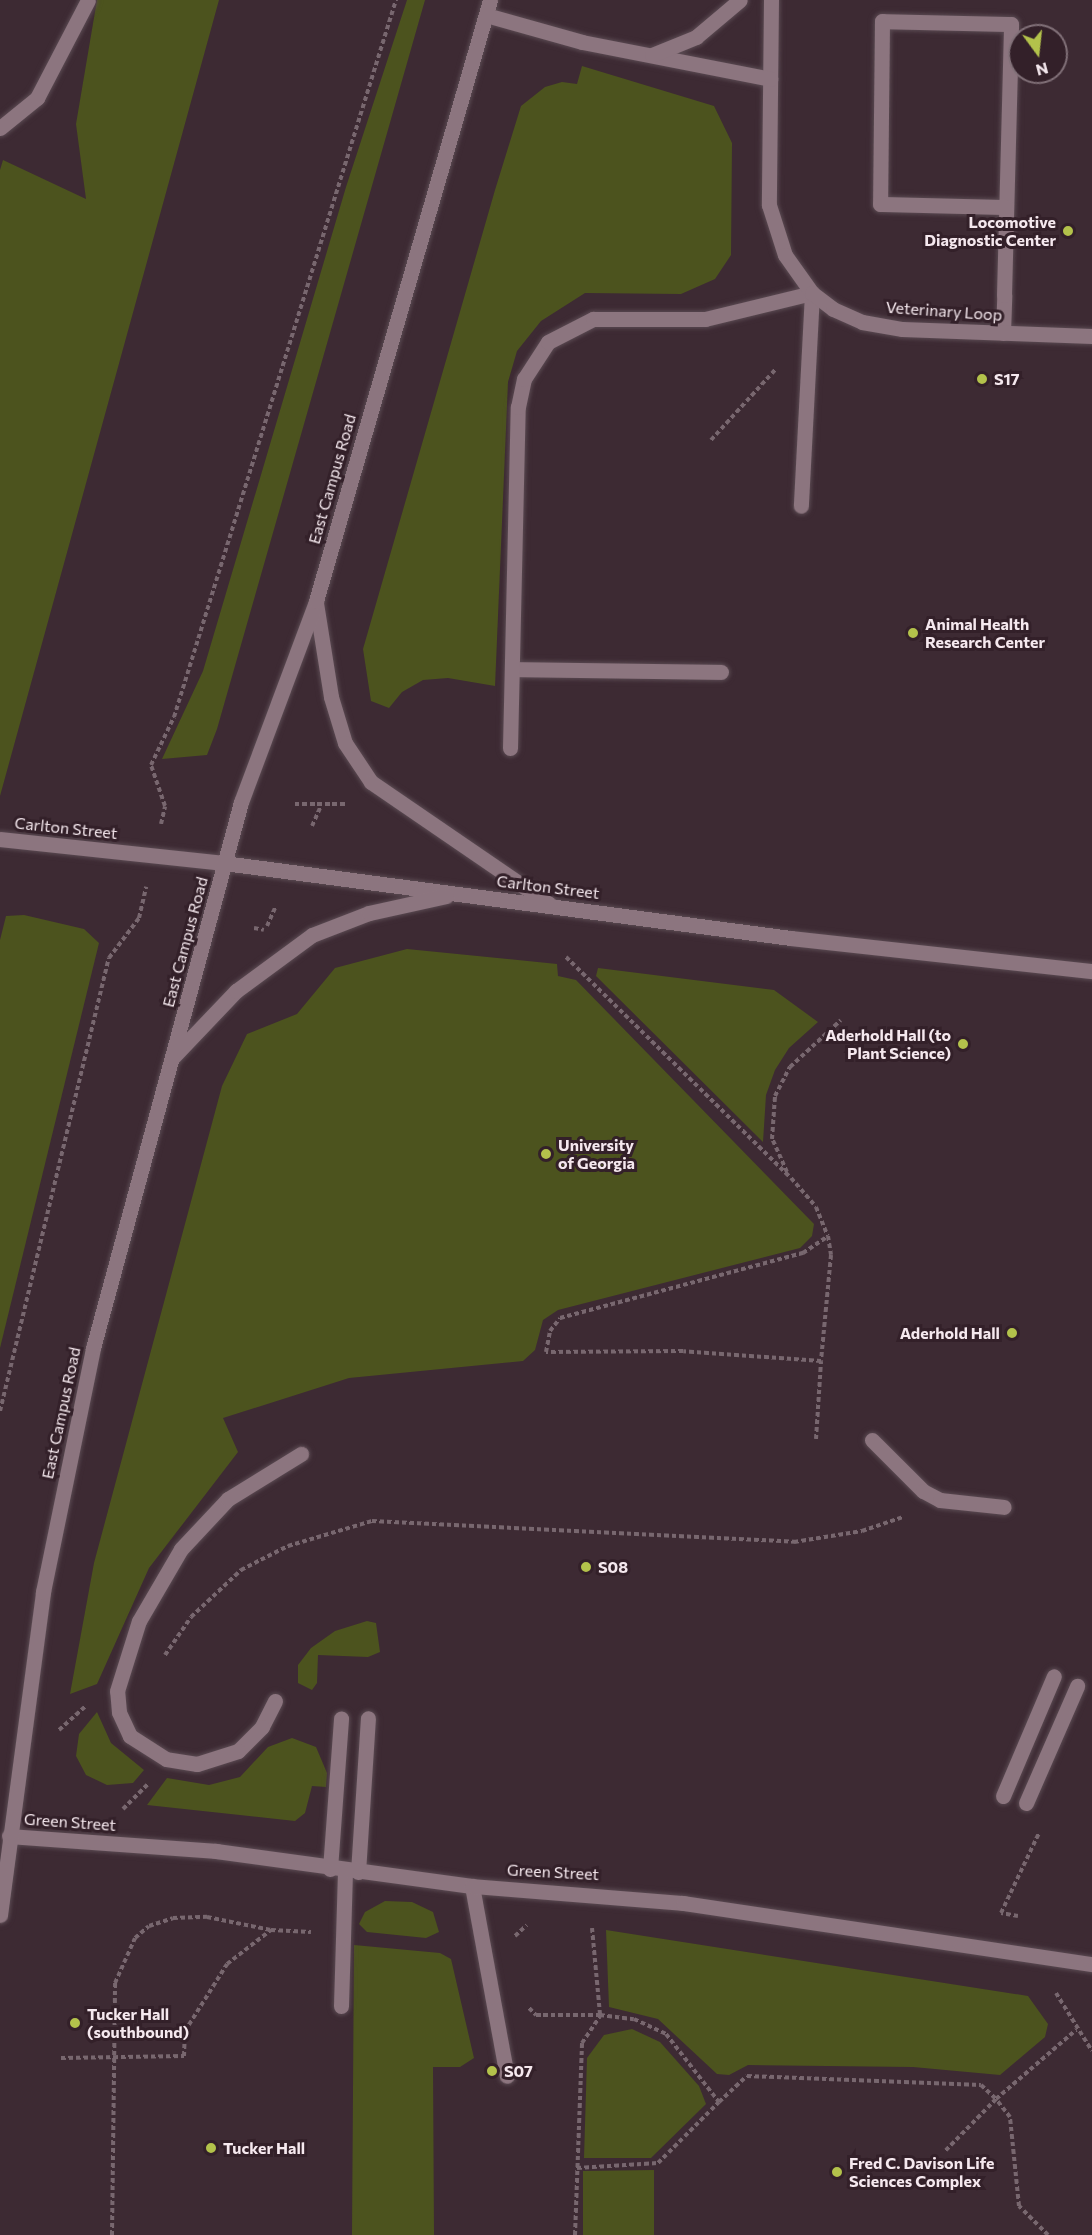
<!DOCTYPE html>
<html>
<head>
<meta charset="utf-8">
<style>
	body { margin:0 }
	#map { position:relative; width:1092px; height:2235px; overflow:hidden; background:#3d2a33; font-family:Commissioner,sans-serif }
	div>[style] { position:absolute }
	.green>* { inset:0; background:#4c531e }
	.path>* { height:4px; margin-top:-2px; transform-origin:0; background:repeating-linear-gradient(90deg,#78676f 0 4.5px,transparent 0 7.5px) }
	.roads { filter:drop-shadow(0 0 2px #5a4a52) drop-shadow(0 0 2px #5a4a52) }
	.lane>* { height:15px; margin:-7.5px; padding:0 7.5px; transform-origin:7.5px; border-radius:7.5px; background:#8c757f }
	.street>* { height:15px; margin:-7.5px; padding:0 7.5px; transform-origin:7.5px; border-radius:7.5px; background:#8c757f }
	.secondary>* { height:15px; margin:-7.5px; padding:0 7.5px; transform-origin:7.5px; border-radius:7.5px; background:#8c757f }
	.dots>* { width:16px; height:16px; translate:-50% -50%; box-sizing:border-box; border:3px solid #332029; border-radius:50% }
	span { translate:-50% -50%; white-space:nowrap; text-align:center; line-height:1.15; -webkit-text-stroke:6px #332029; paint-order:stroke }
	.poi-label { font-size:16px; color:#f5e8ee; font-weight:700 }
	.right { translate:-100% -50%; text-align:right }
	.left { translate:0 -50%; text-align:left }
	.street-label { font-size:16px; color:#f5e8ee }
	.north { position:absolute; left:1008px; top:24px; width:60px; height:60px; box-sizing:border-box; background:#332029; border:2px solid #817078; border-radius:50%; rotate:165deg; font-size:16px; font-weight:700; line-height:24px; text-align:center; color:#f5e8ee }
	.north::after { content:''; display:block; margin:auto; width:21px; height:27px; background:#b3c24b; clip-path:polygon(50% 0,100% 100%,50% 72%,0 100%) }
</style>
</head>
<body>
<div id="map">
	<div class="green">
		<i style="clip-path:polygon(97px 0,219px 0,0 796px,0 170px,3px 160px,86px 199px,76px 124px)"></i>
		<i style="clip-path:polygon(407px 0,425px 0,217px 729px,207px 755px,162px 759px,203px 671px,346px 187px)"></i>
		<i style="clip-path:polygon(582px 66px,714px 106px,732px 143px,731px 255px,715px 279px,681px 294px,585px 293px,541px 321px,517px 351px,508px 382px,495px 686px,448px 678px,423px 680px,402px 692px,389px 708px,371px 701px,363px 649px,495px 190px,521px 106px,545px 87px,562px 82px,577px 84px)"></i>
		<i style="clip-path:polygon(24px 915px,84px 929px,99px 943px,0 1348px,0 940px,6px 916px)"></i>
		<i style="clip-path:polygon(407px 949px,557px 964px,558px 976px,576px 980px,814px 1224px,812px 1236px,800px 1248px,558px 1310px,543px 1320px,535px 1350px,523px 1361px,349px 1378px,223px 1418px,238px 1452px,149px 1568px,97px 1684px,70px 1694px,94px 1563px,222px 1086px,247px 1034px,297px 1014px,335px 968px)"></i>
		<i style="clip-path:polygon(598px 968px,774px 990px,818px 1022px,789px 1048px,775px 1070px,766px 1095px,763px 1142px,596px 976px)"></i>
		<i style="clip-path:polygon(367px 1621px,376px 1623px,380px 1652px,368px 1657px,318px 1655px,317px 1683px,312px 1690px,298px 1683px,298px 1665px,311px 1648px,335px 1631px)"></i>
		<i style="clip-path:polygon(97px 1712px,111px 1743px,144px 1770px,133px 1783px,107px 1785px,86px 1775px,76px 1756px,79px 1734px)"></i>
		<i style="clip-path:polygon(292px 1738px,316px 1747px,327px 1773px,326px 1787px,312px 1786px,305px 1813px,295px 1821px,147px 1805px,167px 1778px,209px 1785px,240px 1777px,268px 1747px)"></i>
		<i style="clip-path:polygon(385px 1901px,412px 1902px,433px 1912px,439px 1932px,426px 1938px,367px 1932px,359px 1924px,365px 1912px)"></i>
		<i style="clip-path:polygon(606px 1930px,1028px 1996px,1048px 2024px,1045px 2037px,1000px 2075px,913px 2067px,748px 2065px,729px 2075px,717px 2074px,658px 2019px,609px 2007px)"></i>
		<i style="clip-path:polygon(354px 1945px,440px 1953px,451px 1959px,474px 2058px,460px 2067px,433px 2067px,434px 2235px,352px 2235px)"></i>
		<i style="clip-path:polygon(632px 2029px,660px 2042px,699px 2086px,706px 2104px,651px 2158px,584px 2158px,587px 2058px,604px 2035px)"></i>
		<i style="clip-path:polygon(654px 2170px,654px 2235px,583px 2235px,583px 2171px)"></i>
	</div>
	<div class="path">
		<i style="left:711px;top:440px;width:95px;rotate:-47.6deg"></i>
		<i style="left:295px;top:804px;width:51px"></i>
		<i style="left:161px;top:824px;width:18px;rotate:-77deg"></i>
		<i style="left:165px;top:806px;width:43px;rotate:-108.9deg"></i>
		<i style="left:151px;top:765px;width:53px;rotate:-64.4deg"></i>
		<i style="left:174px;top:717px;width:751px;rotate:-72.8deg"></i>
		<i style="left:312px;top:826px;width:22px;rotate:-66deg"></i>
		<i style="left:267px;top:926px;width:22px;rotate:-66deg"></i>
		<i style="left:254px;top:928px;width:10px;rotate:11deg"></i>
		<i style="left:566px;top:957px;width:315px;rotate:44.5deg"></i>
		<i style="left:791px;top:1178px;width:38px;rotate:49deg"></i>
		<i style="left:816px;top:1207px;width:31px;rotate:68deg"></i>
		<i style="left:828px;top:1236px;width:19px;rotate:81deg"></i>
		<i style="left:831px;top:1255px;width:106px;rotate:95.4deg"></i>
		<i style="left:821px;top:1361px;width:138px;rotate:-175.9deg"></i>
		<i style="left:683px;top:1351px;width:137px;rotate:179.6deg"></i>
		<i style="left:546px;top:1352px;width:21px;rotate:-79deg"></i>
		<i style="left:550px;top:1331px;width:16px;rotate:-52deg"></i>
		<i style="left:560px;top:1318px;width:252px;rotate:-15deg"></i>
		<i style="left:803px;top:1253px;width:30px;rotate:-34deg"></i>
		<i style="left:787px;top:1172px;width:36px;rotate:-114deg"></i>
		<i style="left:772px;top:1139px;width:43px;rotate:-86deg"></i>
		<i style="left:775px;top:1096px;width:33px;rotate:-63deg"></i>
		<i style="left:790px;top:1067px;width:69px;rotate:-42.7deg"></i>
		<i style="left:0;top:1411px;width:466px;rotate:-76.5deg"></i>
		<i style="left:109px;top:958px;width:50px;rotate:-53.1deg"></i>
		<i style="left:139px;top:918px;width:32px;rotate:-77deg"></i>
		<i style="left:816px;top:1439px;width:78px;rotate:-86.3deg"></i>
		<i style="left:165px;top:1655px;width:46px;rotate:-55.6deg"></i>
		<i style="left:191px;top:1617px;width:69px;rotate:-43.2deg"></i>
		<i style="left:241px;top:1570px;width:53px;rotate:-27.1deg"></i>
		<i style="left:288px;top:1546px;width:88px;rotate:-16.6deg"></i>
		<i style="left:372px;top:1521px;width:423px;rotate:2.8deg"></i>
		<i style="left:794px;top:1542px;width:69px;rotate:-9.2deg"></i>
		<i style="left:862px;top:1531px;width:43px;rotate:-18.9deg"></i>
		<i style="left:59px;top:1730px;width:36px;rotate:-42deg"></i>
		<i style="left:123px;top:1809px;width:35px;rotate:-45deg"></i>
		<i style="left:1018px;top:1916px;width:17px;rotate:-170deg"></i>
		<i style="left:1001px;top:1913px;width:89px;rotate:-64.6deg"></i>
		<i style="left:592px;top:1928px;width:87px;rotate:84.7deg"></i>
		<i style="left:600px;top:2015px;width:34px;rotate:7deg"></i>
		<i style="left:634px;top:2019px;width:35px;rotate:25deg"></i>
		<i style="left:666px;top:2034px;width:86px;rotate:52.1deg"></i>
		<i style="left:719px;top:2102px;width:38px;rotate:-43deg"></i>
		<i style="left:747px;top:2076px;width:234px;rotate:2.2deg"></i>
		<i style="left:981px;top:2085px;width:21px;rotate:43deg"></i>
		<i style="left:996px;top:2099px;width:73px;rotate:134.4deg"></i>
		<i style="left:515px;top:1936px;width:16px;rotate:-43deg"></i>
		<i style="left:1056px;top:1993px;width:68px;rotate:58.2deg"></i>
		<i style="left:529px;top:2008px;width:10px;rotate:45deg"></i>
		<i style="left:536px;top:2015px;width:64px"></i>
		<i style="left:61px;top:2058px;width:123px;rotate:-0.9deg"></i>
		<i style="left:184px;top:2056px;width:25px;rotate:-88deg"></i>
		<i style="left:185px;top:2031px;width:79px;rotate:-57.9deg"></i>
		<i style="left:227px;top:1964px;width:56px;rotate:-37.7deg"></i>
		<i style="left:271px;top:1930px;width:40px;rotate:2.9deg"></i>
		<i style="left:577px;top:2168px;width:81px;rotate:-3.5deg"></i>
		<i style="left:658px;top:2163px;width:86px;rotate:-45deg"></i>
		<i style="left:112px;top:2235px;width:252px;rotate:-89.3deg"></i>
		<i style="left:115px;top:1983px;width:49px;rotate:-66deg"></i>
		<i style="left:135px;top:1938px;width:18px;rotate:-41deg"></i>
		<i style="left:149px;top:1926px;width:25px;rotate:-18deg"></i>
		<i style="left:173px;top:1918px;width:34px;rotate:-2deg"></i>
		<i style="left:207px;top:1917px;width:65px;rotate:11.5deg"></i>
		<i style="left:575px;top:2235px;width:192px;rotate:-87.9deg"></i>
		<i style="left:582px;top:2043px;width:32px;rotate:-56deg"></i>
		<i style="left:1048px;top:2235px;width:41px;rotate:-135deg"></i>
		<i style="left:1019px;top:2206px;width:89px;rotate:-95.8deg"></i>
		<i style="left:1010px;top:2117px;width:23px;rotate:-128deg"></i>
		<i style="left:996px;top:2099px;width:106px;rotate:-40.8deg"></i>
	</div>
	<div class="roads">
		<div class="lane">
			<i style="left:0;top:128px;width:48px;rotate:-39deg"></i>
			<i style="left:37px;top:98px;width:110px;rotate:-62.5deg"></i>
			<i style="left:1003px;top:333px;width:38px;rotate:-88deg"></i>
			<i style="left:1004px;top:295px;width:271px;rotate:-88.5deg"></i>
			<i style="left:1011px;top:24px;width:129px;rotate:-178.7deg"></i>
			<i style="left:882px;top:21px;width:183px;rotate:90.6deg"></i>
			<i style="left:880px;top:204px;width:126px;rotate:1.4deg"></i>
			<i style="left:512px;top:669px;width:209px;rotate:0.8deg"></i>
			<i style="left:510px;top:748px;width:341px;rotate:-88.7deg"></i>
			<i style="left:518px;top:407px;width:29px;rotate:-78deg"></i>
			<i style="left:524px;top:379px;width:44px;rotate:-57deg"></i>
			<i style="left:548px;top:342px;width:51px;rotate:-27.1deg"></i>
			<i style="left:593px;top:319px;width:112px"></i>
			<i style="left:705px;top:319px;width:110px;rotate:-13.7deg"></i>
			<i style="left:812px;top:293px;width:213px;rotate:93deg"></i>
			<i style="left:872px;top:1440px;width:72px;rotate:45deg"></i>
			<i style="left:923px;top:1491px;width:19px;rotate:28deg"></i>
			<i style="left:940px;top:1500px;width:64px;rotate:6.2deg"></i>
			<i style="left:275px;top:1701px;width:29px;rotate:117deg"></i>
			<i style="left:262px;top:1727px;width:34px;rotate:135deg"></i>
			<i style="left:238px;top:1751px;width:43px;rotate:162.4deg"></i>
			<i style="left:197px;top:1764px;width:31px;rotate:-171deg"></i>
			<i style="left:166px;top:1759px;width:43px;rotate:-147.4deg"></i>
			<i style="left:130px;top:1736px;width:26px;rotate:-115deg"></i>
			<i style="left:119px;top:1712px;width:21px;rotate:-95deg"></i>
			<i style="left:117px;top:1691px;width:73px;rotate:-72.6deg"></i>
			<i style="left:139px;top:1621px;width:83px;rotate:-59.7deg"></i>
			<i style="left:181px;top:1549px;width:69px;rotate:-46.8deg"></i>
			<i style="left:228px;top:1499px;width:86px;rotate:-31.7deg"></i>
			<i style="left:1003px;top:1796px;width:130px;rotate:-67deg"></i>
			<i style="left:1026px;top:1803px;width:128px;rotate:-66.4deg"></i>
			<i style="left:330px;top:1869px;width:151px;rotate:-85.8deg"></i>
			<i style="left:358px;top:1872px;width:154px;rotate:-86.3deg"></i>
			<i style="left:472px;top:1886px;width:193px;rotate:79.6deg"></i>
			<i style="left:341px;top:2006px;width:136px;rotate:-88.3deg"></i>
		</div>
		<div class="street">
			<i style="left:771px;top:0;width:205px;rotate:90.6deg"></i>
			<i style="left:769px;top:205px;width:52px;rotate:72.3deg"></i>
			<i style="left:785px;top:255px;width:47px;rotate:54.6deg"></i>
			<i style="left:812px;top:293px;width:26px;rotate:37deg"></i>
			<i style="left:833px;top:309px;width:32px;rotate:24deg"></i>
			<i style="left:862px;top:322px;width:41px;rotate:9.9deg"></i>
			<i style="left:902px;top:329px;width:190px;rotate:2.1deg"></i>
			<i style="left:486px;top:15px;width:100px;rotate:15.7deg"></i>
			<i style="left:582px;top:42px;width:192px;rotate:11.1deg"></i>
			<i style="left:652px;top:55px;width:48px;rotate:-22.2deg"></i>
			<i style="left:696px;top:37px;width:57px;rotate:-40.1deg"></i>
			<i style="left:0;top:839px;width:225px;rotate:6.1deg"></i>
			<i style="left:9px;top:1836px;width:208px;rotate:4.1deg"></i>
			<i style="left:216px;top:1851px;width:258px;rotate:7.8deg"></i>
			<i style="left:472px;top:1886px;width:212px;rotate:4.6deg"></i>
			<i style="left:683px;top:1903px;width:414px;rotate:8.5deg"></i>
		</div>
		<div class="secondary">
			<i style="left:316px;top:603px;width:95px;rotate:80.9deg"></i>
			<i style="left:331px;top:697px;width:48px;rotate:73.1deg"></i>
			<i style="left:345px;top:743px;width:47px;rotate:56.3deg"></i>
			<i style="left:371px;top:782px;width:216px;rotate:34.4deg"></i>
			<i style="left:224px;top:863px;width:572px;rotate:7.54deg"></i>
			<i style="left:791px;top:938px;width:303px;rotate:6.3deg"></i>
			<i style="left:174px;top:1056px;width:90px;rotate:-46.4deg"></i>
			<i style="left:236px;top:991px;width:94px;rotate:-36.4deg"></i>
			<i style="left:312px;top:935px;width:61px;rotate:-21.1deg"></i>
			<i style="left:369px;top:913px;width:79px;rotate:-12.4deg"></i>
			<i style="left:0;top:1915px;width:326px;rotate:-82.4deg"></i>
			<i style="left:43px;top:1592px;width:249px;rotate:-78.4deg"></i>
			<i style="left:93px;top:1348px;width:566px;rotate:-74.83deg"></i>
			<i style="left:241px;top:802px;width:215px;rotate:-69.5deg"></i>
			<i style="left:316px;top:601px;width:626px;rotate:-73.85deg"></i>
		</div>
	</div>
	<div class="dots">
		<i style="left:1068px;top:231px;background:#b3c24b"></i>
		<i style="left:982px;top:379px;background:#b3c24b"></i>
		<i style="left:913px;top:633px;background:#b3c24b"></i>
		<i style="left:963px;top:1044px;background:#b3c24b"></i>
		<i style="left:546px;top:1154px;background:#b3c24b"></i>
		<i style="left:1012px;top:1333px;background:#b3c24b"></i>
		<i style="left:586px;top:1567px;background:#b3c24b"></i>
		<i style="left:75px;top:2023px;background:#b3c24b"></i>
		<i style="left:492px;top:2071px;background:#b3c24b"></i>
		<i style="left:211px;top:2148px;background:#b3c24b"></i>
		<i style="left:837px;top:2172px;background:#b3c24b"></i>
	</div>
	<div class="poi-label">
		<span class="right" style="left:1056px;top:231px">Locomotive<br>Diagnostic Center</span>
		<span class="left" style="left:994px;top:379px">S17</span>
		<span class="left" style="left:925px;top:633px">Animal Health<br>Research Center</span>
		<span class="right" style="left:951px;top:1044px">Aderhold Hall (to<br>Plant Science)</span>
		<span class="left" style="left:558px;top:1154px">University<br>of Georgia</span>
		<span class="right" style="left:1000px;top:1333px">Aderhold Hall</span>
		<span class="left" style="left:598px;top:1567px">S08</span>
		<span class="left" style="left:87px;top:2023px">Tucker Hall<br>(southbound)</span>
		<span class="left" style="left:504px;top:2071px">S07</span>
		<span class="left" style="left:223px;top:2148px">Tucker Hall</span>
		<span class="left" style="left:849px;top:2172px">Fred C. Davison Life<br>Sciences Complex</span>
	</div>
	<div class="street-label">
		<span style="left:944px;top:311px;rotate:4deg">Veterinary Loop</span>
		<span style="left:332px;top:479px;rotate:-74deg">East Campus Road</span>
		<span style="left:66px;top:828px;rotate:6deg">Carlton Street</span>
		<span style="left:548px;top:887px;rotate:7deg">Carlton Street</span>
		<span style="left:185px;top:942px;rotate:-75deg">East Campus Road</span>
		<span style="left:61px;top:1413px;rotate:-78deg">East Campus Road</span>
		<span style="left:70px;top:1822px;rotate:4deg">Green Street</span>
		<span style="left:553px;top:1872px;rotate:3deg">Green Street</span>
	</div>
	<div class="north">N</div>
</div>
</body>
</html>
